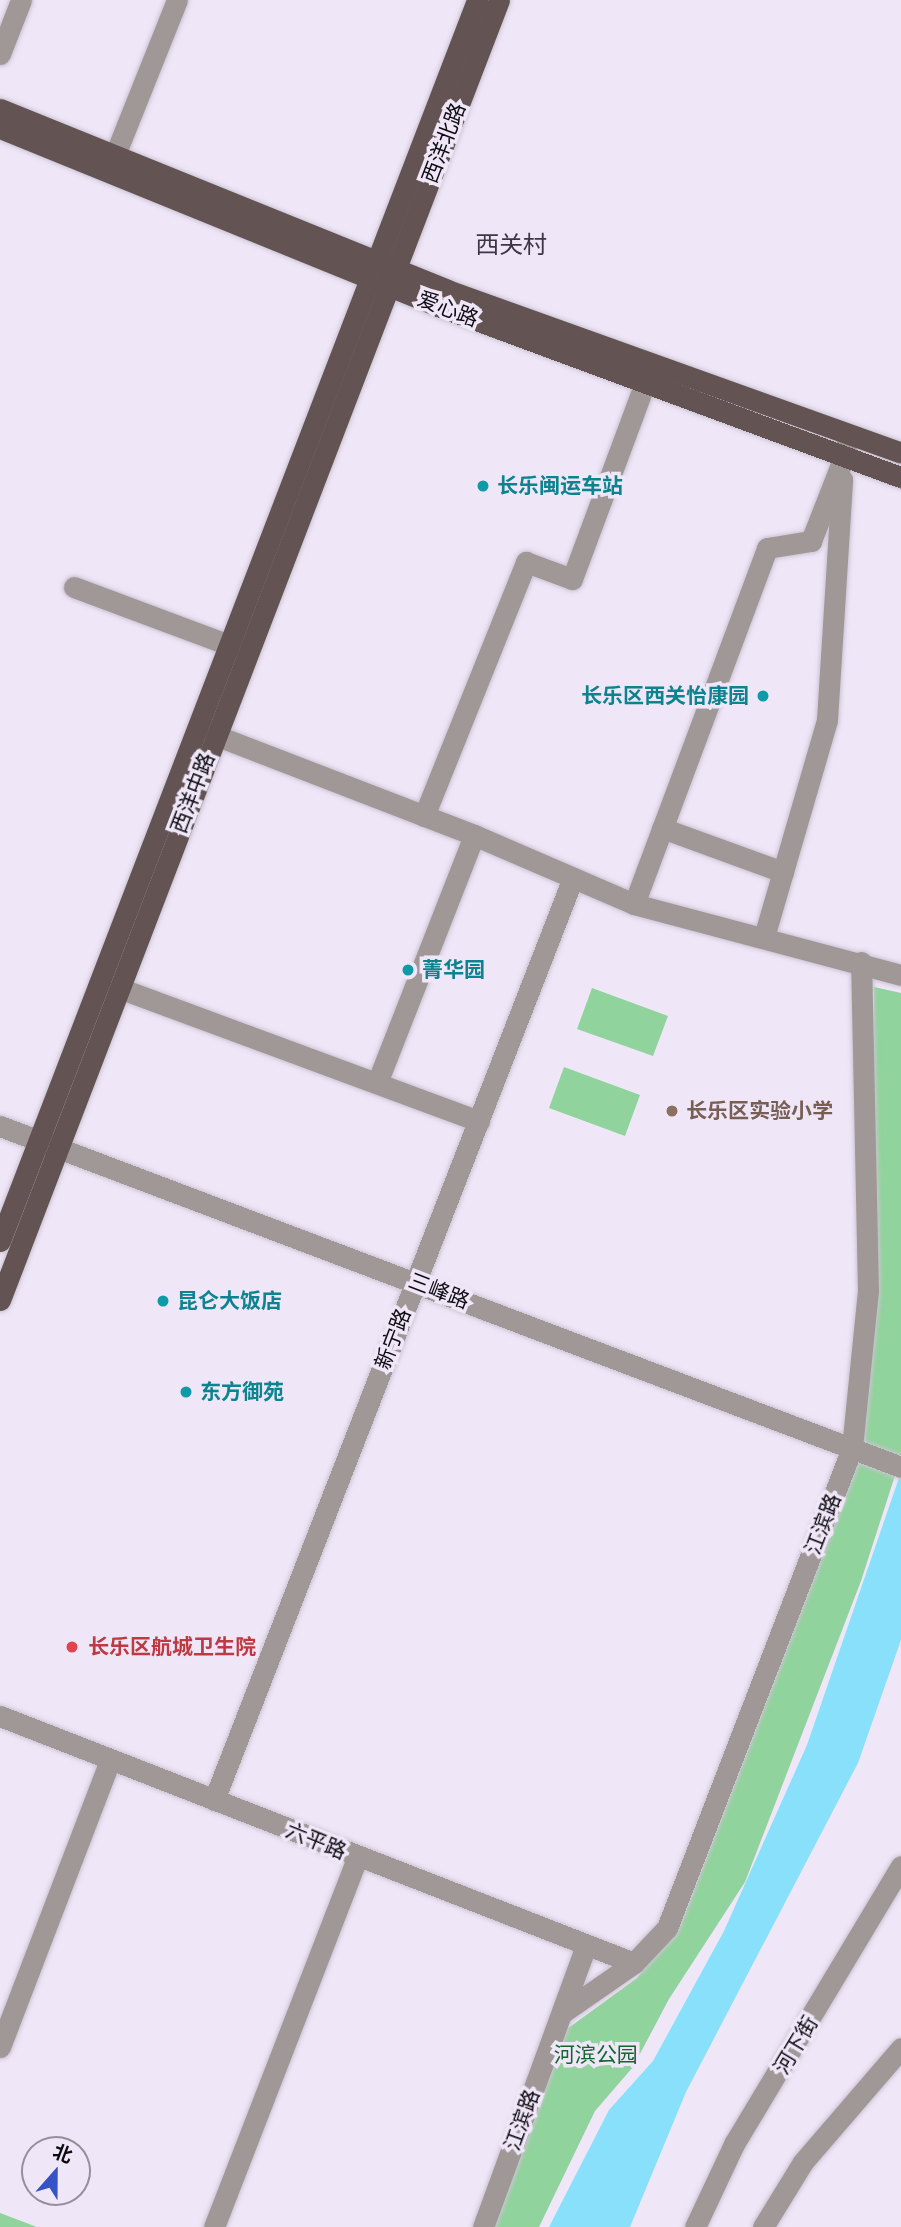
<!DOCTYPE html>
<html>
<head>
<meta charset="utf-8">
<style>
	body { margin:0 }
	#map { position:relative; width:901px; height:2227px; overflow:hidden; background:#efe7f8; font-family:"Public Sans","Noto Sans SC",sans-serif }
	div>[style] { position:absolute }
	.green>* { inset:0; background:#91d39c }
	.water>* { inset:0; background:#88e0fa }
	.roads { filter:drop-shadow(0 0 2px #cbc4d3) drop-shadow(0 0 2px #cbc4d3) }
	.minor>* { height:21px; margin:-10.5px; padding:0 10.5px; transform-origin:10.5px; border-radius:10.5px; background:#a09797 }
	.major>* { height:21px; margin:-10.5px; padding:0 10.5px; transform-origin:10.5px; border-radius:10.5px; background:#635353 }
	.dots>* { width:19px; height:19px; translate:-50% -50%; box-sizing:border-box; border:4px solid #efe7f8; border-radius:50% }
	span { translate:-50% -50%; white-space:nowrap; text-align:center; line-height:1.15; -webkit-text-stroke:7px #efe7f8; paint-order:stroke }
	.street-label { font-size:21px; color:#0d0a10 }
	.culture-label { font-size:21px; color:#0d838f; font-weight:700 }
	.left { translate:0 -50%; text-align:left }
	.right { translate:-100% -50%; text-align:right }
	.education-label { font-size:21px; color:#785e54; font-weight:700 }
	.health-label { font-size:21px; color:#be3a42; font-weight:700 }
	.park-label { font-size:21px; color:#14652d }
	.quarter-label { font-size:24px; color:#3d3643 }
	.north { position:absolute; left:21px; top:2136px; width:70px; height:70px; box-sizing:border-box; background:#efe7f8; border:2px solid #958f9b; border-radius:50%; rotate:21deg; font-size:19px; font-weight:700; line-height:28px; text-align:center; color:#0d0a10 }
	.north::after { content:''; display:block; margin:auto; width:24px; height:32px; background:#3553c4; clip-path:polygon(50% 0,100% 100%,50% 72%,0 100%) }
</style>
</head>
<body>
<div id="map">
	<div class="green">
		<i style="clip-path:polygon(874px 987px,901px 993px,901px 1457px,861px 1581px,745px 1882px,669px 1999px,633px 2067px,595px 2111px,539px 2227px,489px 2227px,567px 2029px,637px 1978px,683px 1919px,855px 1471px,866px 1418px,874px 1204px)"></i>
		<i style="clip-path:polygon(592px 988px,668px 1016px,653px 1056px,577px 1029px)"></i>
		<i style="clip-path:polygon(564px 1067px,640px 1095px,625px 1136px,549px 1108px)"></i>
		<i style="clip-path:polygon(0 2213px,37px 2227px,0 2227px)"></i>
	</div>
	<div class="water">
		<i style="clip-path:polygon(901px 1472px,901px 1640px,858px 1763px,686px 2092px,630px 2227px,549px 2227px,609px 2110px,653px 2061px,724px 1931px,807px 1745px)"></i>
	</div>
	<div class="roads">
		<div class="minor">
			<i style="left:0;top:54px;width:58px;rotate:-68.7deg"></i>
			<i style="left:115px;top:155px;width:167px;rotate:-68.2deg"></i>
			<i style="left:74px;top:587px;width:183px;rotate:20.5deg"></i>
			<i style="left:215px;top:735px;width:278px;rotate:21.1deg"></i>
			<i style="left:474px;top:835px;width:174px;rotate:23.3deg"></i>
			<i style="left:634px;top:904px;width:276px;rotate:14.9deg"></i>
			<i style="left:424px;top:816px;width:274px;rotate:-68.1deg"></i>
			<i style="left:526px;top:562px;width:49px;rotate:20.3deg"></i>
			<i style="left:572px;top:579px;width:209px;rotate:-69.6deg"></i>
			<i style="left:662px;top:828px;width:129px;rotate:20deg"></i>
			<i style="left:634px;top:904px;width:380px;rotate:-69.5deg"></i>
			<i style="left:767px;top:548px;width:45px;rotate:-9deg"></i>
			<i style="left:811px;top:541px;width:90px;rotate:-68.6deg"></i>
			<i style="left:844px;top:457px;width:22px;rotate:-80deg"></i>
			<i style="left:764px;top:937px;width:226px;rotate:-73.8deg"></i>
			<i style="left:827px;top:720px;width:241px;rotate:-86.4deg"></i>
			<i style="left:119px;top:988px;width:384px;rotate:20.3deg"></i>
			<i style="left:377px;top:1083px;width:266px;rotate:-68.6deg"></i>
			<i style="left:0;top:1126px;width:963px;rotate:20.73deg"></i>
			<i style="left:0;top:1716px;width:680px;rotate:21.29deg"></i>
			<i style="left:214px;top:1800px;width:989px;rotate:-68.73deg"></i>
			<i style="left:562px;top:2013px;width:88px;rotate:-34.8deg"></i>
			<i style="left:634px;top:1963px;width:48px;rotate:-46.7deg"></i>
			<i style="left:667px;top:1928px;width:514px;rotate:-68.92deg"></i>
			<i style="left:852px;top:1448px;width:158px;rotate:-84.2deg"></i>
			<i style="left:868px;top:1291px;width:329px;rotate:-91.2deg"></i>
			<i style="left:0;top:2047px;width:307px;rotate:-69deg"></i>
			<i style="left:214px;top:2227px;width:396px;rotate:-68.8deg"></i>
			<i style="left:483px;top:2227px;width:299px;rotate:-69.9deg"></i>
			<i style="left:695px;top:2227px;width:92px;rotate:-64.8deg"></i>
			<i style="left:734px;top:2144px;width:324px;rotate:-59deg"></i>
			<i style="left:763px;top:2227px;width:76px;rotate:-58.4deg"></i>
			<i style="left:803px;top:2162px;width:150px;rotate:-49.3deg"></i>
		</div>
		<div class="major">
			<i style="left:0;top:109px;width:482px;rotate:22deg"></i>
			<i style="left:447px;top:290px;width:482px;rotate:19.7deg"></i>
			<i style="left:0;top:128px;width:473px;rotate:22.1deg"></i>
			<i style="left:438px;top:306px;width:494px;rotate:20.3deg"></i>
			<i style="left:0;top:1241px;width:1330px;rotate:-68.97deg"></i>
			<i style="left:0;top:1300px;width:1392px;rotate:-69deg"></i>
		</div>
	</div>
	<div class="dots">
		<i style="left:483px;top:486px;background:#0f9aa8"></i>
		<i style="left:763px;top:696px;background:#0f9aa8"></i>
		<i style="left:408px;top:970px;background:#0f9aa8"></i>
		<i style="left:672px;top:1111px;background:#8d6e63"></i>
		<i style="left:163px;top:1301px;background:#0f9aa8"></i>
		<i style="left:186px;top:1392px;background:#0f9aa8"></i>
		<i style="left:72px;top:1647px;background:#e0444e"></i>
	</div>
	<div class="street-label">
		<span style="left:444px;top:143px;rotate:-69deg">西洋北路</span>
		<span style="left:448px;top:309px;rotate:21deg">爱心路</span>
		<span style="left:193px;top:793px;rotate:-69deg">西洋中路</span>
		<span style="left:439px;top:1291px;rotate:21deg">三峰路</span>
		<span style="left:393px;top:1339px;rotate:-69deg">新宁路</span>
		<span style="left:823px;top:1524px;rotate:-69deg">江滨路</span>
		<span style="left:316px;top:1841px;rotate:22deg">六平路</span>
		<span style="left:796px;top:2045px;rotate:-59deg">河下街</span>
		<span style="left:522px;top:2120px;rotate:-70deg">江滨路</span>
	</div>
	<div class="culture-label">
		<span class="left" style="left:497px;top:486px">长乐闽运车站</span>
		<span class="right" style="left:749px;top:696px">长乐区西关怡康园</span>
		<span class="left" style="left:422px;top:970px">菁华园</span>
		<span class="left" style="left:177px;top:1301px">昆仑大饭店</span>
		<span class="left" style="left:200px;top:1392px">东方御苑</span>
	</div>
	<div class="education-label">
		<span class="left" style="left:686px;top:1111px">长乐区实验小学</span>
	</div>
	<div class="health-label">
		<span class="left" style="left:88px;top:1647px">长乐区航城卫生院</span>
	</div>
	<div class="park-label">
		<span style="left:596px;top:2055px">河滨公园</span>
	</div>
	<div class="quarter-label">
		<span style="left:511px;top:245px">西关村</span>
	</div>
	<div class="north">北</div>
</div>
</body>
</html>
